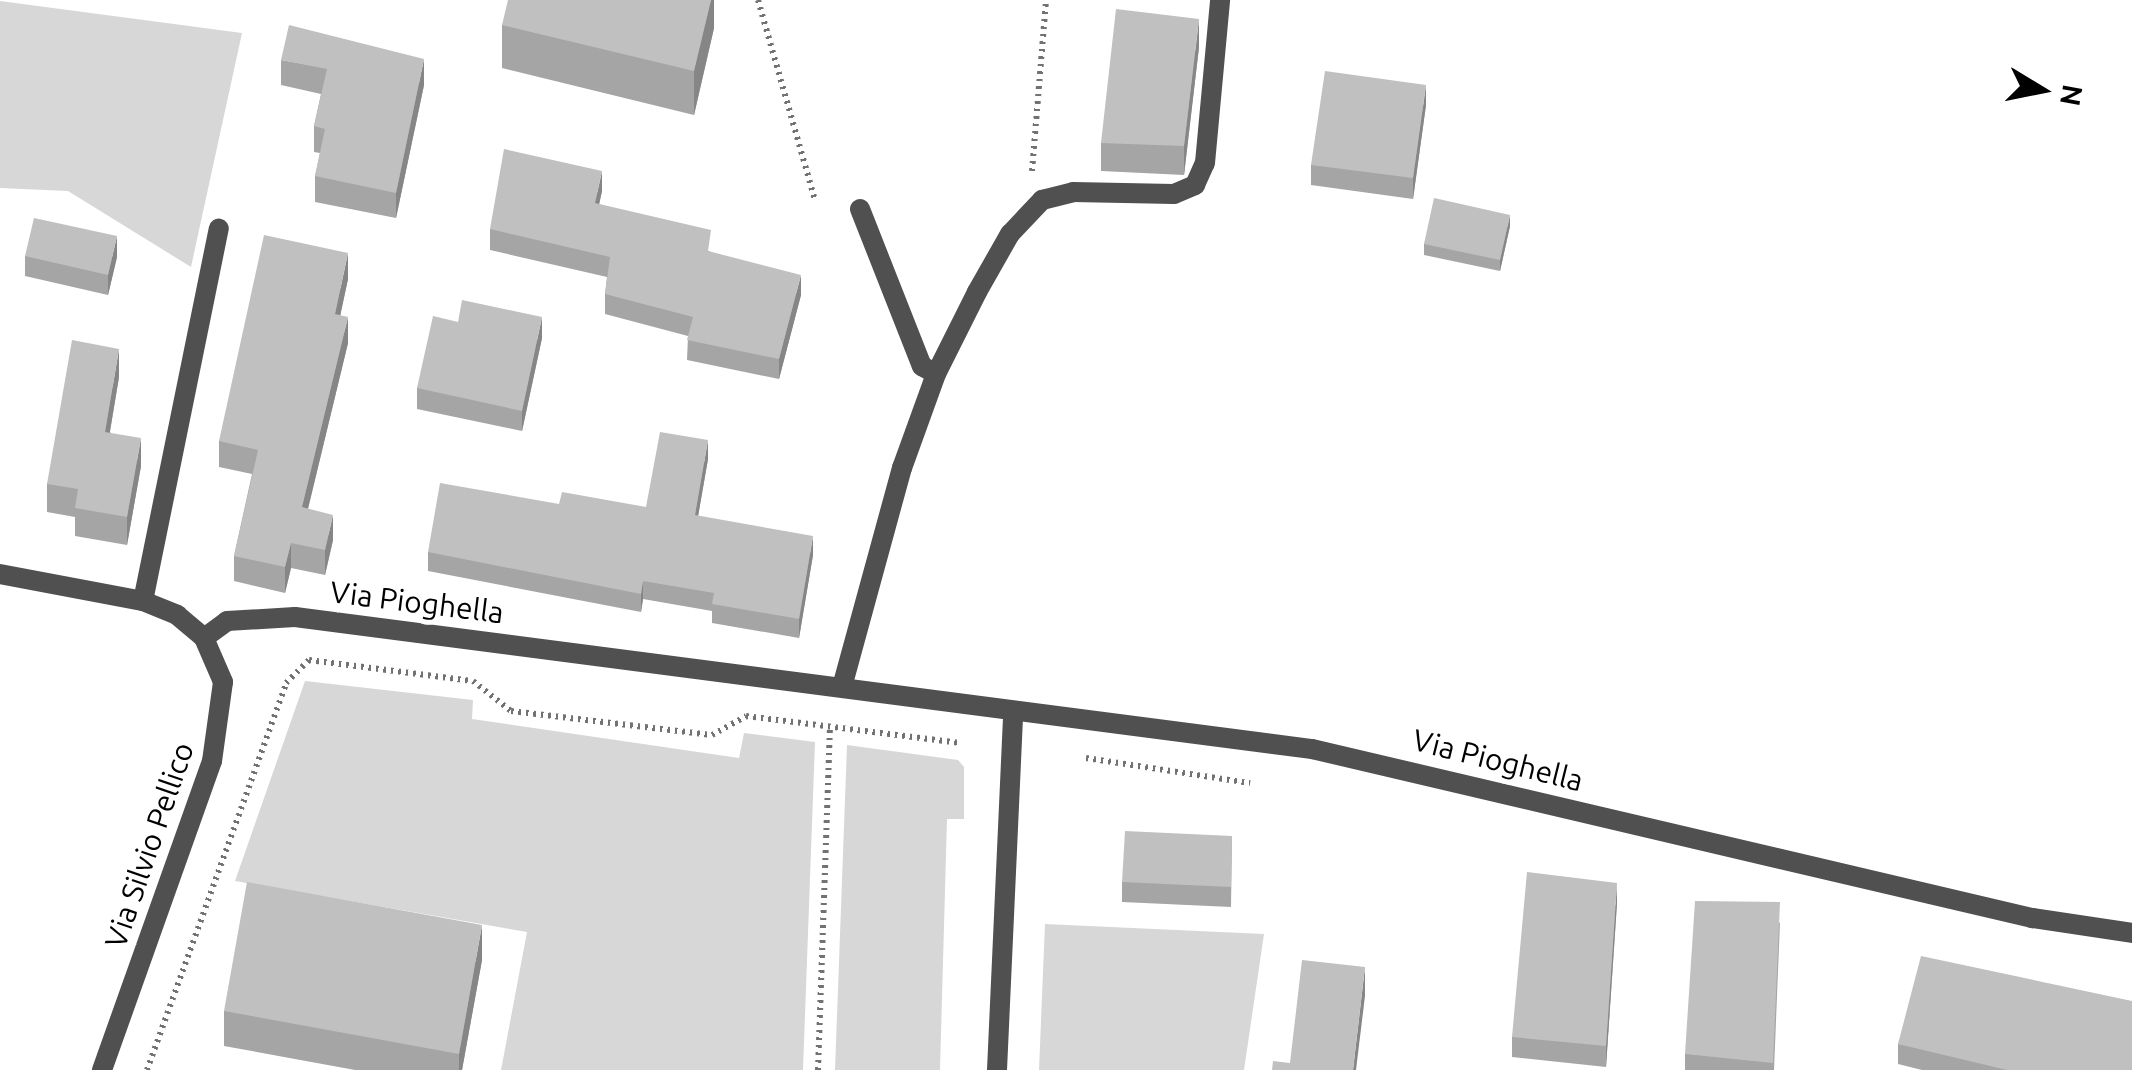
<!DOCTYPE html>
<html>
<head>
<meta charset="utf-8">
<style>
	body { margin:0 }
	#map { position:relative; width:2132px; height:1070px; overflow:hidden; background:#fff; font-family:Ubuntu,sans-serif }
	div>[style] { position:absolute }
	.green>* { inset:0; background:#d7d7d7 }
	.path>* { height:6px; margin-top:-3px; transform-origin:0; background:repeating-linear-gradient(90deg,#727272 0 2.5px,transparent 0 7.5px) }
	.lane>* { height:20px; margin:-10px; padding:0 10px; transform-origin:10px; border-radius:10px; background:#505050 }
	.street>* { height:20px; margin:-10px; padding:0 10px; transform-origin:10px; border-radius:10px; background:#505050 }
	.wall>* { inset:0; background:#a5a5a5 }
	.shaded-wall>* { inset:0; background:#868686 }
	.building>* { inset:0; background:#c0c0c0 }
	span { translate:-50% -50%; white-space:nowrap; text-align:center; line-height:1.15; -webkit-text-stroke:10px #fff; paint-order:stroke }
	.street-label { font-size:30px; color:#000 }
	.north { position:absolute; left:1992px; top:40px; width:100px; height:100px; -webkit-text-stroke:8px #fff; paint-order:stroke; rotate:100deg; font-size:28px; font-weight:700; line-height:40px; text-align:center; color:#000 }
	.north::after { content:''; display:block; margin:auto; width:35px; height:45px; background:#000; clip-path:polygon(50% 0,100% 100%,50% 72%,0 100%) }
</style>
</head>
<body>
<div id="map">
	<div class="green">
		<i style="clip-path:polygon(0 1px,242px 33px,191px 267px,68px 191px,0 188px)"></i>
		<i style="clip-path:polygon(305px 681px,473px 700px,472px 719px,739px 758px,744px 733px,815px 742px,803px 1070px,501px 1070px,527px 932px,235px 881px)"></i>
		<i style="clip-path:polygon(847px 745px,958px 760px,964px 767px,964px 819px,947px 819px,940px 1070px,835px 1070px)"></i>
		<i style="clip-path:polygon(1045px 924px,1264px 934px,1244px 1070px,1039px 1070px)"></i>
	</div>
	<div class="path">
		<i style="left:758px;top:0;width:208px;rotate:74.1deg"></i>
		<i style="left:1032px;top:171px;width:172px;rotate:-85.3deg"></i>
		<i style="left:1086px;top:758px;width:166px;rotate:8.7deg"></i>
		<i style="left:147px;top:1070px;width:411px;rotate:-70.2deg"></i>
		<i style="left:286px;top:683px;width:33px;rotate:-45deg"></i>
		<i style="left:309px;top:660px;width:165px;rotate:7.3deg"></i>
		<i style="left:473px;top:681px;width:48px;rotate:38.3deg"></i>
		<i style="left:511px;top:711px;width:202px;rotate:6.8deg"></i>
		<i style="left:712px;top:735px;width:39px;rotate:-29deg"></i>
		<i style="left:746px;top:716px;width:216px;rotate:7.2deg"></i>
		<i style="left:818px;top:1070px;width:344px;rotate:-88deg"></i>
	</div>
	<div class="lane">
		<i style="left:143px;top:601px;width:380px;rotate:-78.5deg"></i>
	</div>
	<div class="street">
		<i style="left:860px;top:209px;width:169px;rotate:68.5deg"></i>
		<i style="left:922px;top:366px;width:16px;rotate:30deg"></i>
		<i style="left:0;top:574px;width:146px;rotate:10.7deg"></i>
		<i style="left:143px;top:601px;width:37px;rotate:22deg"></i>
		<i style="left:177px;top:615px;width:35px;rotate:40deg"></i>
		<i style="left:204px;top:638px;width:48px;rotate:66.6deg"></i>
		<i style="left:223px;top:682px;width:80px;rotate:97.9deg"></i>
		<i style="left:212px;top:761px;width:328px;rotate:109.6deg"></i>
		<i style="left:204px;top:638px;width:29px;rotate:-36deg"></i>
		<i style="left:227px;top:621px;width:68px;rotate:-3.4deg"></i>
		<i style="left:295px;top:617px;width:1026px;rotate:7.4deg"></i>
		<i style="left:1312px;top:749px;width:740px;rotate:13.21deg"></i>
		<i style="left:2032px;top:918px;width:101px;rotate:8.5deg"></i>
		<i style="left:842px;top:687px;width:227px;rotate:-74.7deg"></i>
		<i style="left:902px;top:468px;width:100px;rotate:-70.1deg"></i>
		<i style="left:936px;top:374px;width:92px;rotate:-63.4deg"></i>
		<i style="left:977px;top:292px;width:67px;rotate:-60.4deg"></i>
		<i style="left:1010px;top:234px;width:47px;rotate:-46.7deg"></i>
		<i style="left:1042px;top:200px;width:32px;rotate:-14deg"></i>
		<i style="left:1073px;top:192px;width:101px;rotate:1.1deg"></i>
		<i style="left:1174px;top:194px;width:23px;rotate:-23deg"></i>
		<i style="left:1195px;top:185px;width:24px;rotate:-66deg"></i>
		<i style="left:1205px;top:163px;width:164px;rotate:-84.7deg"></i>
		<i style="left:997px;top:1070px;width:359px;rotate:-87.4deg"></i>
	</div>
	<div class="wall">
		<i style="clip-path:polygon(714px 0,714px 28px,694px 115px,502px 68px,502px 25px)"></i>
		<i style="clip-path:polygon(1199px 47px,1184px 175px,1101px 171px,1101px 143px)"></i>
		<i style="clip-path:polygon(281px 60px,424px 85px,396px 218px,315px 202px,315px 176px,320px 153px,314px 152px,314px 126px,321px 94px,281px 85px)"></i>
		<i style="clip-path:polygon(1426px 105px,1413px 199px,1311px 185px,1311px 165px)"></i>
		<i style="clip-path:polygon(602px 191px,599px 204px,711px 252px,801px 295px,779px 379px,687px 360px,688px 336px,605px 314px,605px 294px,607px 277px,490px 250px,490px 229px)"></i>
		<i style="clip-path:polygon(1510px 226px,1500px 271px,1424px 255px,1424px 244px)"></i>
		<i style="clip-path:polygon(25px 256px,117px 257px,108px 295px,25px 276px)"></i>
		<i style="clip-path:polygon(348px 279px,340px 316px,348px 343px,308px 509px,333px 540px,325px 575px,291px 568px,285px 593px,234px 581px,234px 556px,252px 474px,219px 467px,219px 441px)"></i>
		<i style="clip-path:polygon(542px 338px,522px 431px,417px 409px,417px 388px)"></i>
		<i style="clip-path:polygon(119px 377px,110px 432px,141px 466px,127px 545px,75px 536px,75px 517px,47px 512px,47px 484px)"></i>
		<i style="clip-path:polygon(708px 459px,698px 516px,813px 555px,799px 638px,712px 623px,712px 611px,643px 599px,641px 612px,428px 571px,428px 552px,559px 504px,646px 507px)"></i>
		<i style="clip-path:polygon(1232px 836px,1231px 907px,1122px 902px,1122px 882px)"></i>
		<i style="clip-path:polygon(1617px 903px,1606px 1067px,1512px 1057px,1512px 1037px)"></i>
		<i style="clip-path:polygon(1780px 922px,1774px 1070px,1685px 1070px,1685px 1054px)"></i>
		<i style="clip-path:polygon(482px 960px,462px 1070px,355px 1070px,224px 1046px,224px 1011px)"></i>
		<i style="clip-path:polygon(1898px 1044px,2132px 1070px,1922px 1070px,1898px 1064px)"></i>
	</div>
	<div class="shaded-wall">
		<i style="clip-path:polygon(711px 0,714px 0,714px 28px,694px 115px,694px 71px)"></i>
		<i style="clip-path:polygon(1199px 19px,1199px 47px,1184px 175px,1184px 146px)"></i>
		<i style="clip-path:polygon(424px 59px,424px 85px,396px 218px,396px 193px)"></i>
		<i style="clip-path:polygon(1426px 85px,1426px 105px,1413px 199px,1413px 178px)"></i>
		<i style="clip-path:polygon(602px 171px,602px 191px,595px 223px,595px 203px)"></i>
		<i style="clip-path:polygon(1510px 215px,1510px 226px,1500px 271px,1500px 260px)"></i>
		<i style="clip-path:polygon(117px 236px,117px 257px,108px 295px,108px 275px)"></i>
		<i style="clip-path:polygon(348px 253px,348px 279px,335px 340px,335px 314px)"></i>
		<i style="clip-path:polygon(801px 275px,801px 295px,779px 379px,779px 359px)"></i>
		<i style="clip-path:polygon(348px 317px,348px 343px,302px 533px,302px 507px)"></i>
		<i style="clip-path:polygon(542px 317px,542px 338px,522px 431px,522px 411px)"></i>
		<i style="clip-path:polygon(119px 349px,119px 377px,105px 460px,105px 432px)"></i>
		<i style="clip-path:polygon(141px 438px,141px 466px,127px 545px,127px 517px)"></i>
		<i style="clip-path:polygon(708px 440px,708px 459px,695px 534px,695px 515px)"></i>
		<i style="clip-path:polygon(333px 515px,333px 540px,325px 575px,325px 550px)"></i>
		<i style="clip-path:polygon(813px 536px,813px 555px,799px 638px,799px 619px)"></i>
		<i style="clip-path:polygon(291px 543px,291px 568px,285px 593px,285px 567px)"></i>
		<i style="clip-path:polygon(643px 581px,643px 599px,641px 612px,641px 594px)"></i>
		<i style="clip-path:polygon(1617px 883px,1617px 903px,1606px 1067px,1606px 1046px)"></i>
		<i style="clip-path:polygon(482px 925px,482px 960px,462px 1070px,459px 1070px,459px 1054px)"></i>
		<i style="clip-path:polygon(1365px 967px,1365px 996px,1356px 1070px,1353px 1070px)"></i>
	</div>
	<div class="building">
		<i style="clip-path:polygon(508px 0,711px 0,694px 71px,502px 25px)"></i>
		<i style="clip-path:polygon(1116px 9px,1199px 19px,1184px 146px,1101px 143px)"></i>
		<i style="clip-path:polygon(289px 25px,424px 59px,396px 193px,315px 176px,325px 129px,314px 126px,327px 69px,281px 60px)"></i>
		<i style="clip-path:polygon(1325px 71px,1426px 85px,1413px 178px,1311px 165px)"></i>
		<i style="clip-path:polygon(504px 149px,602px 171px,595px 203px,711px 230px,708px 251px,801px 275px,779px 359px,687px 340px,693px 317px,605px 294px,610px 257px,490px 229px)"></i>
		<i style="clip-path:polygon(1434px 198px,1510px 215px,1500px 260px,1424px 244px)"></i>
		<i style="clip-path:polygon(34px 218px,117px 236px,108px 275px,25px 256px)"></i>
		<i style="clip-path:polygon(264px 235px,348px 253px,335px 314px,348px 317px,302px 507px,333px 515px,325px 550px,291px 543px,285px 567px,234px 556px,258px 450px,219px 441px)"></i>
		<i style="clip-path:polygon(462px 300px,542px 317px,522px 411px,417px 388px,433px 316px,458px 322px)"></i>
		<i style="clip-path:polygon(72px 340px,119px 349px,105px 432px,141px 438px,127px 517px,75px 508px,78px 489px,47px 484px)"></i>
		<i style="clip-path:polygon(660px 432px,708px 440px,695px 515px,813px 536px,799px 619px,712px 604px,714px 593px,643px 581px,641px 594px,428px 552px,440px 483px,559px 504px,562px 492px,646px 507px)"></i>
		<i style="clip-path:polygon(1125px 831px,1232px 836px,1231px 887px,1122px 882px)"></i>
		<i style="clip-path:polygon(1527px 872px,1617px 883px,1606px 1046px,1512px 1037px)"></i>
		<i style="clip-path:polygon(247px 882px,482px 925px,459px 1054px,224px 1011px)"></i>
		<i style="clip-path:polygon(1695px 901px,1780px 902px,1773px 1063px,1685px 1054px)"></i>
		<i style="clip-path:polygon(1921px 956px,2132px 1001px,2132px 1070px,2007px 1070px,1898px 1044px)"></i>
		<i style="clip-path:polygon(1302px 960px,1365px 967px,1353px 1070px,1272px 1070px,1273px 1061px,1290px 1063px)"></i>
	</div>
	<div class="street-label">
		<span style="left:417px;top:602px;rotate:7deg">Via Pioghella</span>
		<span style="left:1498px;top:760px;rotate:14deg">Via Pioghella</span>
		<span style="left:149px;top:845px;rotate:-71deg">Via Silvio Pellico</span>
	</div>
	<div class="north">N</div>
</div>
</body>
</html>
